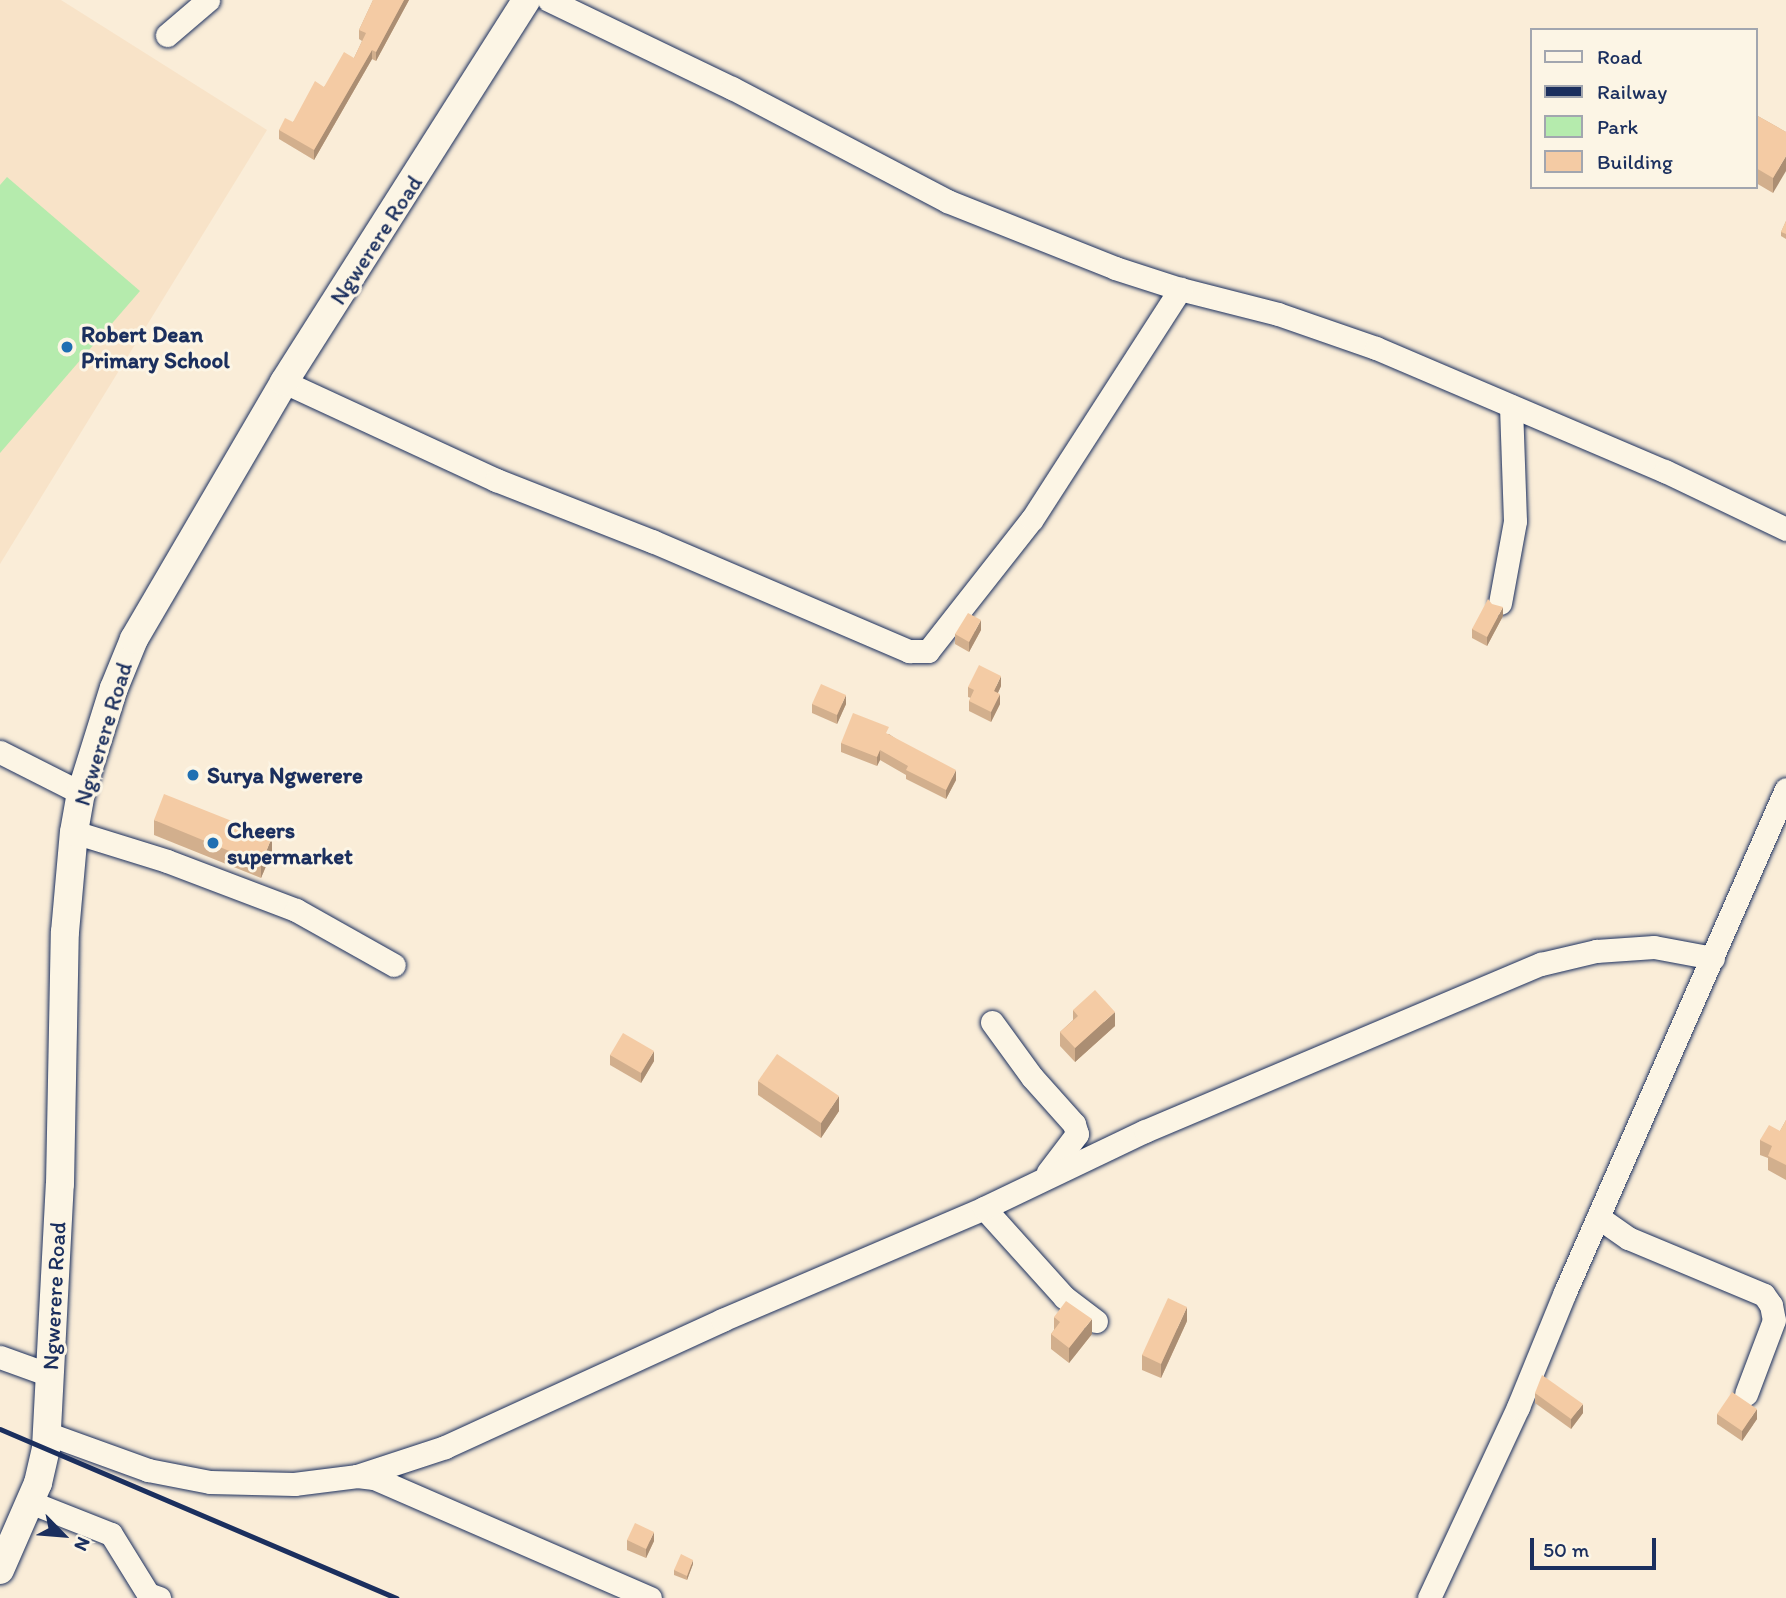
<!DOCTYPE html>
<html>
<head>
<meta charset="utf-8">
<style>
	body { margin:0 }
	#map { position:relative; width:1786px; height:1598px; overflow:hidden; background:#faedd8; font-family:Itim,sans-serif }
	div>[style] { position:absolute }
	.built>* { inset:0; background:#f8e3c8 }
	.green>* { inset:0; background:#b5ebad }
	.roads { filter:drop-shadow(0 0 2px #1b2f5e) drop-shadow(0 0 2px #1b2f5e) }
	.minor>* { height:23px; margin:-11.5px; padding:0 11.5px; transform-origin:11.5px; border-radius:11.5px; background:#fcf5e5 }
	.major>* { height:28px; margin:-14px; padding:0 14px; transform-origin:14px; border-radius:14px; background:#fcf5e5 }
	.rail>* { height:5px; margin:-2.5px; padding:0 2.5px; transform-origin:2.5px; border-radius:2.5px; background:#1b2f5e }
	.wall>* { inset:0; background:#d2af8d }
	.shaded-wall>* { inset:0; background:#ab8e73 }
	.building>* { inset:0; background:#f4cba4 }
	.dots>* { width:19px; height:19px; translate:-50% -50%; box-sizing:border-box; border:4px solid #fcf5e5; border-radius:50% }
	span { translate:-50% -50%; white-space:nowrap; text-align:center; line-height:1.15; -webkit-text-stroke:6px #fcf5e5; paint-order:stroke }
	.street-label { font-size:23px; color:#1b2f5e }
	.poi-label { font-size:23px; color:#1b2f5e; font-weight:700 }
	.left { translate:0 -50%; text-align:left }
	.legend { position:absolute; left:1530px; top:28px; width:228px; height:161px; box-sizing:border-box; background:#fcf5e5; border:2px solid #a2a6af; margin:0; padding:9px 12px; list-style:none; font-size:21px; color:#1b2f5e }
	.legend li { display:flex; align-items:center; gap:14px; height:35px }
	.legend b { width:35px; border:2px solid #a2a6af }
	.north { position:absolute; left:28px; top:1500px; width:70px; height:70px; -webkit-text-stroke:5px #fcf5e5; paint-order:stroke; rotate:115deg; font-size:19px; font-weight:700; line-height:28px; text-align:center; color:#1b2f5e }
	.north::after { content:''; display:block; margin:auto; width:24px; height:32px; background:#1b2f5e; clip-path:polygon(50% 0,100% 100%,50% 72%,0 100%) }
	.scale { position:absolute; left:1530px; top:1538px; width:126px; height:32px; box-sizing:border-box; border:4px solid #1b2f5e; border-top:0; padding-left:9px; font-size:21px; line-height:24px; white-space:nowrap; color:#1b2f5e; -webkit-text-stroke:5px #fcf5e5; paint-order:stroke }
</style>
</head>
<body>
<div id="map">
	<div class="built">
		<i style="clip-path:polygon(0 0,61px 0,267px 130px,0 564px)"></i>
	</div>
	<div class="green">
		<i style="clip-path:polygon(7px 177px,140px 291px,0 453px,0 185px)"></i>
	</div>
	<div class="roads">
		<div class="minor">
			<i style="left:549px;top:0;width:203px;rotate:25.7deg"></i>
			<i style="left:732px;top:88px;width:243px;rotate:27.7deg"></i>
			<i style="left:947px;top:201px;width:181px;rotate:21.7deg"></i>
			<i style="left:1115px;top:268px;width:68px;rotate:17.9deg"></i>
			<i style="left:1180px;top:289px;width:101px;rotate:14.3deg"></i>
			<i style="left:1278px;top:314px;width:104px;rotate:19.1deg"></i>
			<i style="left:1376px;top:348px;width:314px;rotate:23.1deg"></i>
			<i style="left:1665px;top:471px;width:134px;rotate:25.6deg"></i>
			<i style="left:167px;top:35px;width:54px;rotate:-40.5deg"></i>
			<i style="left:284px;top:382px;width:234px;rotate:24.8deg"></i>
			<i style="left:496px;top:480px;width:168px;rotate:21.4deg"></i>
			<i style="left:652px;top:541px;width:280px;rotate:23.2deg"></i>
			<i style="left:909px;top:651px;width:19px"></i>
			<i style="left:928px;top:651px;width:168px;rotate:-51.8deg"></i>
			<i style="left:1032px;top:519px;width:274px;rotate:-57.2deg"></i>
			<i style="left:1500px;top:603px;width:83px;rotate:-79.6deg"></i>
			<i style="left:1515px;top:521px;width:115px;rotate:-92deg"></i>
			<i style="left:0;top:752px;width:91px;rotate:26.8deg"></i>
			<i style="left:74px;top:832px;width:97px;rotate:17.3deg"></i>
			<i style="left:167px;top:861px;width:138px;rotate:20.8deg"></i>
			<i style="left:296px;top:910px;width:112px;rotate:29.3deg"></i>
			<i style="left:992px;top:1022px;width:68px;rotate:54deg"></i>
			<i style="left:1032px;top:1077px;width:63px;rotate:48.2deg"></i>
			<i style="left:1074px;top:1124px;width:10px;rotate:73deg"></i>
			<i style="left:1077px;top:1134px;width:48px;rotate:127.3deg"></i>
			<i style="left:984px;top:1208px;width:120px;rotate:48deg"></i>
			<i style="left:1064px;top:1297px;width:40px;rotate:37deg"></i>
			<i style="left:1598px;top:1217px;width:37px;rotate:35deg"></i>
			<i style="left:1628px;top:1238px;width:147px;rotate:22.7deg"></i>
			<i style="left:1764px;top:1295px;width:12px;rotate:55deg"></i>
			<i style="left:1771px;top:1305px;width:15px;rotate:79deg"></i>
			<i style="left:1774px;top:1320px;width:79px;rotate:110.7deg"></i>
			<i style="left:0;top:1357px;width:53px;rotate:19.8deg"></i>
			<i style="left:46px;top:1433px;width:109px;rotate:19.9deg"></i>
			<i style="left:148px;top:1470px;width:63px;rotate:11deg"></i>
			<i style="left:210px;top:1482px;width:84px;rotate:1.4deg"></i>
			<i style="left:294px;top:1484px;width:64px;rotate:-7.2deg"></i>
			<i style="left:357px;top:1476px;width:17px;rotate:7deg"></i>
			<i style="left:374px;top:1478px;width:301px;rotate:23.5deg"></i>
			<i style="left:357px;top:1476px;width:93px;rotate:-18.2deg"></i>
			<i style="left:445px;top:1447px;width:305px;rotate:-24.6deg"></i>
			<i style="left:722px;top:1320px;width:285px;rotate:-23.1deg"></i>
			<i style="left:984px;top:1208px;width:178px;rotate:-25.6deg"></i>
			<i style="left:1145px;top:1131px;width:430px;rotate:-22.9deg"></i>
			<i style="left:1541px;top:964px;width:57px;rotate:-13.3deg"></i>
			<i style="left:1596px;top:951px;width:58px;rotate:-3.9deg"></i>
			<i style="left:1654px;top:947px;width:60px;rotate:10.6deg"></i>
			<i style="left:30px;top:1502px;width:87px;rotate:21.6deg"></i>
			<i style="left:111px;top:1534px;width:70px;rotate:58.3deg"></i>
			<i style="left:148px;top:1594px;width:12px;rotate:20deg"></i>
			<i style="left:1429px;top:1598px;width:211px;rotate:-65deg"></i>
			<i style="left:1518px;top:1407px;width:124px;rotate:-67.8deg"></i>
			<i style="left:1565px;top:1292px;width:549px;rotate:-66.28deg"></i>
		</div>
		<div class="major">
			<i style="left:0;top:1570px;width:95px;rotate:-66.4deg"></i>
			<i style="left:38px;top:1483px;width:36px;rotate:-77deg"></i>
			<i style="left:46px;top:1448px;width:264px;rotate:-87deg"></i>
			<i style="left:60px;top:1184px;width:252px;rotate:-88.9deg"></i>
			<i style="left:65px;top:932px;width:100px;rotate:-84.9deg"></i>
			<i style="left:74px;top:832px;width:40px;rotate:-80deg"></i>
			<i style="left:81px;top:793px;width:110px;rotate:-72.6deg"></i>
			<i style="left:114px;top:688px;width:53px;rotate:-67.8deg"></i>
			<i style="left:134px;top:639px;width:298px;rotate:-59.7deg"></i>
			<i style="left:284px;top:382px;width:452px;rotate:-57.6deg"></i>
		</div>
	</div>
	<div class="rail">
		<i style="left:0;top:1429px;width:431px;rotate:23.1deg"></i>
	</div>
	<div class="wall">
		<i style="clip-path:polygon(373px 0,409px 0,376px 61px,372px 59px,314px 160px,279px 139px,279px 130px,293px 122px,324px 87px,354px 58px,362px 41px,359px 39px,359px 30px)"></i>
		<i style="clip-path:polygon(1756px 115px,1786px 132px,1773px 193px,1756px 183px)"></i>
		<i style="clip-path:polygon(1786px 221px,1786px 239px,1781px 236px,1781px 232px)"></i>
		<i style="clip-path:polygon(1503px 616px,1487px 646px,1472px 638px,1472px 629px)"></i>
		<i style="clip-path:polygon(981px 630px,969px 652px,955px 644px,955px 634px)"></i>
		<i style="clip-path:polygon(1001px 686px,998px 693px,1000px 704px,991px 722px,969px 711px,969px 701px,971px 698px,968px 697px,968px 687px)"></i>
		<i style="clip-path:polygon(812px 704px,846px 704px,837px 724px,812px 713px)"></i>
		<i style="clip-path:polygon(889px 734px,956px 780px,946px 799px,906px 779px,906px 775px,880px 760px,877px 766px,841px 752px,841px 743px)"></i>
		<i style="clip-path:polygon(154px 820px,272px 852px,261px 878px,154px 835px)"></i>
		<i style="clip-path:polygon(1073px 1010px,1115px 1026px,1075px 1062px,1060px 1046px,1060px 1032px,1073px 1020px)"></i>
		<i style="clip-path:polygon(610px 1055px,654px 1061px,641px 1083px,610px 1065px)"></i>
		<i style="clip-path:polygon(758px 1081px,839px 1111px,821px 1138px,758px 1095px)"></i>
		<i style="clip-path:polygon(1786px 1120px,1786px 1180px,1768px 1170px,1768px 1158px,1760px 1155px,1760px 1140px,1780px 1131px)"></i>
		<i style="clip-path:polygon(1054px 1317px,1092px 1334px,1069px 1363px,1051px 1349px,1051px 1334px,1054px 1330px)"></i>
		<i style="clip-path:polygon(1187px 1321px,1161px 1378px,1142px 1370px,1142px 1355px)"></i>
		<i style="clip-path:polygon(1535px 1393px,1583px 1413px,1571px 1429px,1535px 1403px)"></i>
		<i style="clip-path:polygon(1717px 1414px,1757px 1419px,1742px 1441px,1717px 1424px)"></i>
		<i style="clip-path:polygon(627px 1540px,654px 1541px,646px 1558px,627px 1550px)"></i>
		<i style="clip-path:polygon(693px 1564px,687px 1580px,674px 1575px,674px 1570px)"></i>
	</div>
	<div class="shaded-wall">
		<i style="clip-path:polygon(404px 0,409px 0,376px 61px,376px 52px)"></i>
		<i style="clip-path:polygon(372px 50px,372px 59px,314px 160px,314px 150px)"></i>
		<i style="clip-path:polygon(1786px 156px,1786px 171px,1773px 193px,1773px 178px)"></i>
		<i style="clip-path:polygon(1503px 607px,1503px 616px,1487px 646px,1487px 637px)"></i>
		<i style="clip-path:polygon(981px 620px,981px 630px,969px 652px,969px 642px)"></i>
		<i style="clip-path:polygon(1001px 676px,1001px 686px,994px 701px,994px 691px)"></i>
		<i style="clip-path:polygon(1000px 694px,1000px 704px,991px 722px,991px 712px)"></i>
		<i style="clip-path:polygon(846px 695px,846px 704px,837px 724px,837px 715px)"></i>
		<i style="clip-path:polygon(880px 750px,880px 760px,877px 766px,877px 757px)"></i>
		<i style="clip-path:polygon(956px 770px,956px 780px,946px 799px,946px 790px)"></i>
		<i style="clip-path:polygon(272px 837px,272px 852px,261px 878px,261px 864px)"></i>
		<i style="clip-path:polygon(1115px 1012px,1115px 1026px,1075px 1062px,1075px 1048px)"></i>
		<i style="clip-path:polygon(654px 1051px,654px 1061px,641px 1083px,641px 1073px)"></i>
		<i style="clip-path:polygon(839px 1096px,839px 1111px,821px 1138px,821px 1123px)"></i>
		<i style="clip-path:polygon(1187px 1307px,1187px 1321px,1161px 1378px,1161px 1364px)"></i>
		<i style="clip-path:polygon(1092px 1319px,1092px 1334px,1069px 1363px,1069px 1348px)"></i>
		<i style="clip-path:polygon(1583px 1404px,1583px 1413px,1571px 1429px,1571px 1419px)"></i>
		<i style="clip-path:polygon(1757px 1409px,1757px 1419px,1742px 1441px,1742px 1431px)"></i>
		<i style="clip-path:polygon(654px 1532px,654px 1541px,646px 1558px,646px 1549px)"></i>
		<i style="clip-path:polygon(693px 1560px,693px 1564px,687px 1580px,687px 1576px)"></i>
	</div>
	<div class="building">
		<i style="clip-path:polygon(373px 0,404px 0,376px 52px,372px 50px,314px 150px,279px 130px,285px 118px,293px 122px,315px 81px,324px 87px,344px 52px,354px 58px,366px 33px,359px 30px)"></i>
		<i style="clip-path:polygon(1756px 115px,1786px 132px,1786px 156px,1773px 178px,1756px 168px)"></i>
		<i style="clip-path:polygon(1786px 221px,1786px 234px,1781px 232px)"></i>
		<i style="clip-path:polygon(1488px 599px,1492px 604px,1503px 607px,1487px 637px,1472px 629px)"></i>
		<i style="clip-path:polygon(968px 613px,981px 620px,969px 642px,955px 634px)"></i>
		<i style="clip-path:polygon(979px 665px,1001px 676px,994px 691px,1000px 694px,991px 712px,969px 701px,974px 690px,968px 687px)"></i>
		<i style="clip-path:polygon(821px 684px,846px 695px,837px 715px,812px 704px)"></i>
		<i style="clip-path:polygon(853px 713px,889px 727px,886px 733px,956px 770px,946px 790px,906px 770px,908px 766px,880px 750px,877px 757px,841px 743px)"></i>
		<i style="clip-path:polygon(164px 794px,272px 837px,261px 864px,154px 820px)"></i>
		<i style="clip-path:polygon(1095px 990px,1115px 1012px,1075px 1048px,1060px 1032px,1078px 1016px,1073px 1010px)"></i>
		<i style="clip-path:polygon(623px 1033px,654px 1051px,641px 1073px,610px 1055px)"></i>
		<i style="clip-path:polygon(777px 1054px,839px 1096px,821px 1123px,758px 1081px)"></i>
		<i style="clip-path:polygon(1786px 1120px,1786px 1165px,1768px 1156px,1772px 1146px,1760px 1140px,1769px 1125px,1780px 1131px)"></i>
		<i style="clip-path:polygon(1168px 1298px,1187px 1307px,1161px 1364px,1142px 1355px)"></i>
		<i style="clip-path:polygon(1066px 1301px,1092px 1319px,1069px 1348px,1051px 1334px,1060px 1322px,1054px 1317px)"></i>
		<i style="clip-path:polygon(1542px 1375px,1583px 1404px,1571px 1419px,1535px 1393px)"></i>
		<i style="clip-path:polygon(1732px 1392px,1757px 1409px,1742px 1431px,1717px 1414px)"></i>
		<i style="clip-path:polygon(635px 1523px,654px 1532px,646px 1549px,627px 1540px)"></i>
		<i style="clip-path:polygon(681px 1554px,693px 1560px,687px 1576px,674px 1570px)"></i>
	</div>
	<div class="dots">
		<i style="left:67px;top:347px;background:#1f6fb2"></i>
		<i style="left:193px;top:775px;background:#1f6fb2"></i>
		<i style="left:213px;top:843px;background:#1f6fb2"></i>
	</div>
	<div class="street-label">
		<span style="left:376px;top:240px;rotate:-57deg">Ngwerere Road</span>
		<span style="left:103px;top:734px;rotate:-73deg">Ngwerere Road</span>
		<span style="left:54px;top:1296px;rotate:-87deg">Ngwerere Road</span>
	</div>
	<div class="poi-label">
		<span class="left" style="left:81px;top:347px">Robert Dean<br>Primary School</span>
		<span class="left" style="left:207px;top:775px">Surya Ngwerere</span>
		<span class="left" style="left:227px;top:843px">Cheers<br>supermarket</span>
	</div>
	<ul class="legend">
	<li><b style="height:9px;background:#fcf5e5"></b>Road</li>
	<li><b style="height:9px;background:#1b2f5e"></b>Railway</li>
	<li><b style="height:19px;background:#b5ebad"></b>Park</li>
	<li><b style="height:19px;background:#f4cba4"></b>Building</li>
	</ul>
	<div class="north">N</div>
	<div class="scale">50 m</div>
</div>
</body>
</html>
